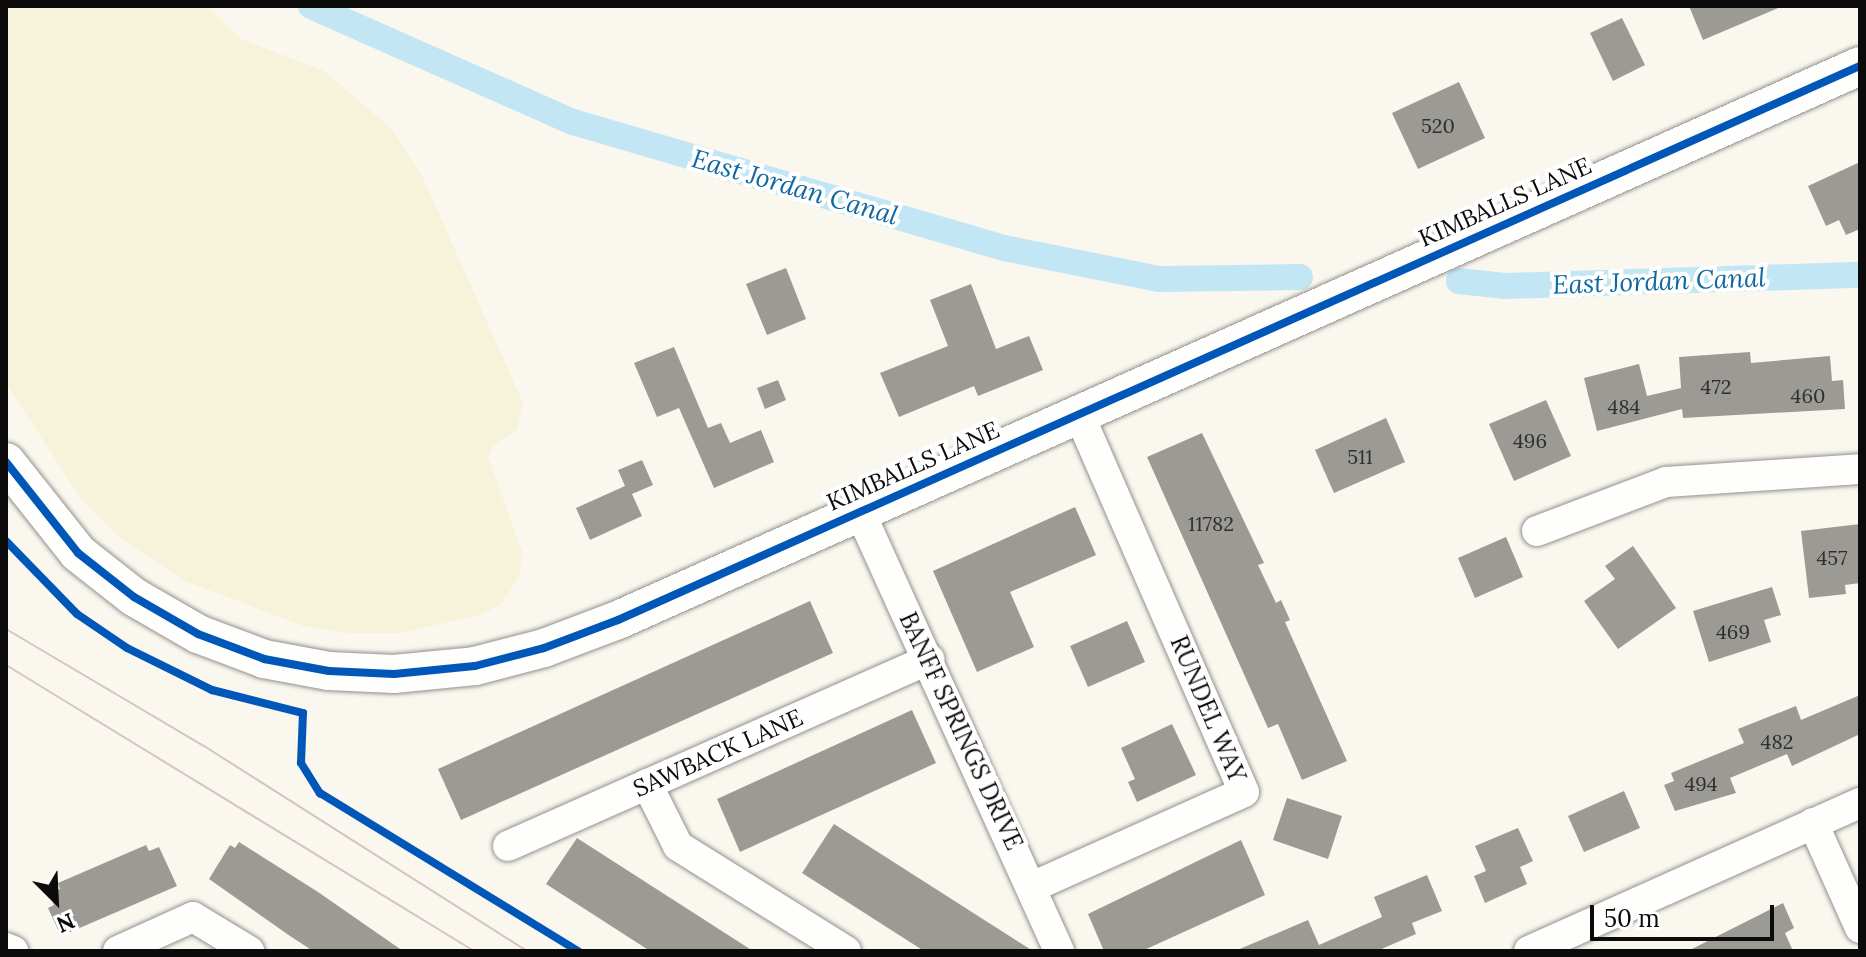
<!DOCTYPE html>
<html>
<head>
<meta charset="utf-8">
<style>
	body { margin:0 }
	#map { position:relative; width:1866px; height:957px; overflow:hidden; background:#faf7ef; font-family:Lora,serif }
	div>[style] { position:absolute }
	.farmland>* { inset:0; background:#f7f3da }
	.canal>* { height:26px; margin:-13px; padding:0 13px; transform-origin:13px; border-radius:13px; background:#c3e6f5 }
	.building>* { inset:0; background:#9c9a95 }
	.roads { filter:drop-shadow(0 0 2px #93918e) drop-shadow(0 0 2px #93918e) }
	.minor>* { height:30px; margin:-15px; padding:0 15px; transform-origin:15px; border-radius:15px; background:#fefefd }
	.tertiary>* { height:38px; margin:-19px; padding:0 19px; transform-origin:19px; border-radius:19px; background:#fefefd }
	.tram>* { height:2px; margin:-1px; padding:0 1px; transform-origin:1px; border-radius:1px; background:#d7c3c4 }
	.cycleway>* { height:8px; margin:-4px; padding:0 4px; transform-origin:4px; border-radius:4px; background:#0057b8 }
	span { translate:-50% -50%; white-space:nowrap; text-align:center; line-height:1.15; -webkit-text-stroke:8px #fff; paint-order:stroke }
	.number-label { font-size:20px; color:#2f2f2e }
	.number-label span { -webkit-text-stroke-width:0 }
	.street-label { font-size:24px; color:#0b0b0b }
	.water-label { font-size:26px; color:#1168a1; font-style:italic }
	.frame { position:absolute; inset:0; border:8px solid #0b0b0b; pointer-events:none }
	.north { position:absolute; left:16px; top:861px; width:80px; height:80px; -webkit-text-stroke:6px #fff; paint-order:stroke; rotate:156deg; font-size:22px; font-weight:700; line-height:32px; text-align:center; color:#0b0b0b }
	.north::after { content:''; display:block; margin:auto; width:28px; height:36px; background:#0b0b0b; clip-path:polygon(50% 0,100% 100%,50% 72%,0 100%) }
	.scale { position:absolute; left:1590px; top:905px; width:184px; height:36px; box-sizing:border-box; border:4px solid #0b0b0b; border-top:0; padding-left:10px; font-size:24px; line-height:28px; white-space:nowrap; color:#0b0b0b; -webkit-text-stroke:6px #fff; paint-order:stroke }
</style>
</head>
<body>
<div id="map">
	<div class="farmland">
		<i style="clip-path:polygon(6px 6px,207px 6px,239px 38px,324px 71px,391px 128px,423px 178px,523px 403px,517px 430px,494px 445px,488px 457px,522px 551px,520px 576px,500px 605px,480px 615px,400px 633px,347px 633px,303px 626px,185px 581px,123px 540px,82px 500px,6px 384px)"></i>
	</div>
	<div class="canal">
		<i style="left:311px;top:6px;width:287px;rotate:23.9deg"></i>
		<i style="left:573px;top:122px;width:449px;rotate:16.3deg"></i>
		<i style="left:1004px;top:248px;width:158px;rotate:11.3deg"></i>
		<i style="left:1159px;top:279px;width:141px;rotate:-0.8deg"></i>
		<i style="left:1459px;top:281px;width:46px;rotate:6.2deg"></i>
		<i style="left:1505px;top:286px;width:355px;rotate:-1.8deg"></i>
	</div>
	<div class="building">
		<i style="clip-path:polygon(1689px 6px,1783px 6px,1703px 40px)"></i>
		<i style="clip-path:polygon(1622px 18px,1645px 65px,1613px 81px,1590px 33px)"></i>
		<i style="clip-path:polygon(1459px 82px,1485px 138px,1418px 169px,1392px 113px)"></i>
		<i style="clip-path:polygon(1860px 162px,1860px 229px,1846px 235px,1839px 220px,1826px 226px,1808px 186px)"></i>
		<i style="clip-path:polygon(786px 268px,806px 319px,767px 335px,746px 284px)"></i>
		<i style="clip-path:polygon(971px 284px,996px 349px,1029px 336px,1043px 370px,978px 396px,974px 386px,899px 417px,880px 373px,948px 346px,930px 300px)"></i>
		<i style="clip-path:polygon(674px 347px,708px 428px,721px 423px,730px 443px,761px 430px,774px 462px,714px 488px,679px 408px,657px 417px,634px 363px)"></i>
		<i style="clip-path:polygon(1750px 352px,1751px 363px,1830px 356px,1832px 381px,1843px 380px,1845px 409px,1683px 418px,1682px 409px,1597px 431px,1584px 378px,1639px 364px,1647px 396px,1681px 388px,1679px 357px)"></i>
		<i style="clip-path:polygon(778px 380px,786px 400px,765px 409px,757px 388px)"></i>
		<i style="clip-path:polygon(1546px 400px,1571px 456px,1514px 481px,1489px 424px)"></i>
		<i style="clip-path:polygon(1386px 418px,1405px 462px,1334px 493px,1315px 450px)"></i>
		<i style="clip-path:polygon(1202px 433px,1264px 563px,1258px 565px,1276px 603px,1281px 600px,1290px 620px,1285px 622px,1347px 761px,1302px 780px,1278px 724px,1268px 728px,1147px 457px)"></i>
		<i style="clip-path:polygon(642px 460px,653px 485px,632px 494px,642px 516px,590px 540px,576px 508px,625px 486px,618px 470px)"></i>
		<i style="clip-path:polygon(1075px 507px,1096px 555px,1010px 592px,1034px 647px,977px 672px,933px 571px)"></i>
		<i style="clip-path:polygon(1860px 524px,1860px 583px,1845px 585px,1846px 594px,1809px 598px,1801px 531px)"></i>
		<i style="clip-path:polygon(1506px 537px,1523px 577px,1475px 598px,1458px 558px)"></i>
		<i style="clip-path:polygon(1633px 546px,1676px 608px,1618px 649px,1584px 601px,1615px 579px,1605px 566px)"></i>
		<i style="clip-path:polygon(1772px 587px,1781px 615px,1764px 620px,1771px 642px,1709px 662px,1693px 611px)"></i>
		<i style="clip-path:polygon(810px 601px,833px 653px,461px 820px,438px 769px)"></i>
		<i style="clip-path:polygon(1127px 621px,1145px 662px,1088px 687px,1070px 646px)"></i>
		<i style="clip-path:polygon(1860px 695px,1860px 734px,1792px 766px,1787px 754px,1730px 778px,1736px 793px,1675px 811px,1664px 785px,1674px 781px,1671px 773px,1744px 743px,1738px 729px,1796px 706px,1801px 720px)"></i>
		<i style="clip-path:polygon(912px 710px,936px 763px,740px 852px,717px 799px)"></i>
		<i style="clip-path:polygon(1172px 724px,1196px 775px,1137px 802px,1128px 782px,1135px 779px,1121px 748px)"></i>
		<i style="clip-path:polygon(1624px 791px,1640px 828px,1584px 852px,1568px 816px)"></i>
		<i style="clip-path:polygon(1287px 798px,1342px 816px,1328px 859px,1273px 840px)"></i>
		<i style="clip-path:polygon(834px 824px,1033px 951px,924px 951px,802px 873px)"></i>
		<i style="clip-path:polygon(1518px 828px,1533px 861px,1520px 867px,1527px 884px,1485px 903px,1474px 876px,1486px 871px,1475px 846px)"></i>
		<i style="clip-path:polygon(577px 838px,753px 951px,650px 951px,546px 884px)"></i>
		<i style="clip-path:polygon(1241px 840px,1265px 895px,1142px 951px,1104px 951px,1088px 914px)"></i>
		<i style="clip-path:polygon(239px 842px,318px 892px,403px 951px,313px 951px,290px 936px,209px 879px,230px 845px,235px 848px)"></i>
		<i style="clip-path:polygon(146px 845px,149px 851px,159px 847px,177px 886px,61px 936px,48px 908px,54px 905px,49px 894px,60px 889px,58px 883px)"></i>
		<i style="clip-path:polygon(1427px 875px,1442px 911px,1412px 923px,1416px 934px,1377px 951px,1235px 951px,1308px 920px,1319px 945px,1382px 917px,1374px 897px)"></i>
		<i style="clip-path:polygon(1783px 903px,1794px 928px,1785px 933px,1793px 951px,1688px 951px)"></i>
	</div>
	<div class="roads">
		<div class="minor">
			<i style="left:860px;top:512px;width:482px;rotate:65.6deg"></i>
			<i style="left:1537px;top:531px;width:138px;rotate:-20.8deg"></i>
			<i style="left:1666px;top:482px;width:194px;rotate:-3.8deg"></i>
			<i style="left:647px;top:784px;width:69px;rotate:63.4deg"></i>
			<i style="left:678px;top:846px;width:198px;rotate:32deg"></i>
			<i style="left:1813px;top:823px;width:115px;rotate:65.9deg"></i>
			<i style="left:508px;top:846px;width:461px;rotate:-23.9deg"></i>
			<i style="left:1032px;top:887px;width:232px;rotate:-24.1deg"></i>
			<i style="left:1244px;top:792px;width:412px;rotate:-113.6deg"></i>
			<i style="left:6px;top:948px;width:8px;rotate:23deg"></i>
			<i style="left:118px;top:951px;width:82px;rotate:-24.4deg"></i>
			<i style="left:193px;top:917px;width:66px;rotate:31.3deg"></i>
			<i style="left:1529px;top:951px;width:363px;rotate:-24.1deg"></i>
		</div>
		<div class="tertiary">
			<i style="left:6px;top:462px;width:116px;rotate:51.6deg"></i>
			<i style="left:78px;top:553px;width:71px;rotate:38.2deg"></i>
			<i style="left:134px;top:597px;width:74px;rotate:30deg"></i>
			<i style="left:198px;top:634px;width:71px;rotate:20.7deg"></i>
			<i style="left:264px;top:659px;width:66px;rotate:10.5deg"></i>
			<i style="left:329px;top:671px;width:65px;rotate:2.6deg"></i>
			<i style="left:394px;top:674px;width:81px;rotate:-5.6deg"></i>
			<i style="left:475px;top:666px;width:71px;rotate:-14.6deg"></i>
			<i style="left:544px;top:648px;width:79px;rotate:-20.7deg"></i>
			<i style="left:618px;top:620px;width:1360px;rotate:-24.04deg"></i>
		</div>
	</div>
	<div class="tram">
		<i style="left:6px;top:629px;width:230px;rotate:30.6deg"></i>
		<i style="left:204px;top:746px;width:383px;rotate:32.4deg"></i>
		<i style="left:6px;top:665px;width:548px;rotate:31.43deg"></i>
	</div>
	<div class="cycleway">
		<i style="left:6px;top:462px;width:116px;rotate:51.6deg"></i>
		<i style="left:78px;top:553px;width:71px;rotate:38.2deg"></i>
		<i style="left:134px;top:597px;width:74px;rotate:30deg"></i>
		<i style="left:198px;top:634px;width:71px;rotate:20.7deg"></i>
		<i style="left:264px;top:659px;width:66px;rotate:10.5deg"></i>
		<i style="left:329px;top:671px;width:65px;rotate:2.6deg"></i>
		<i style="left:394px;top:674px;width:81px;rotate:-5.6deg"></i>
		<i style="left:475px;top:666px;width:71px;rotate:-14.6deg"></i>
		<i style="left:544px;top:648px;width:79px;rotate:-20.7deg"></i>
		<i style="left:618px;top:620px;width:1360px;rotate:-24.04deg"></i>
		<i style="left:6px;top:541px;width:102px;rotate:45.8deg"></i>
		<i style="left:77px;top:614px;width:60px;rotate:34.2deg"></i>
		<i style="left:127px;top:648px;width:95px;rotate:26.3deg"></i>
		<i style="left:212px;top:690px;width:94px;rotate:14.2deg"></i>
		<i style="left:303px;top:713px;width:50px;rotate:92.3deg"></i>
		<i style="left:301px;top:763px;width:36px;rotate:58deg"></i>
		<i style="left:320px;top:793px;width:303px;rotate:31.5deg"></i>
	</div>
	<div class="number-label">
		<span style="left:1438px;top:125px">520</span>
		<span style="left:1716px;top:386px">472</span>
		<span style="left:1808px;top:395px">460</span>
		<span style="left:1624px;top:406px">484</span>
		<span style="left:1530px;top:440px">496</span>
		<span style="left:1360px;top:456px">511</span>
		<span style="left:1211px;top:523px">11782</span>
		<span style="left:1832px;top:557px">457</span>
		<span style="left:1733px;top:631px">469</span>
		<span style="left:1777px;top:741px">482</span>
		<span style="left:1701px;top:783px">494</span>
	</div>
	<div class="street-label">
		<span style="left:1505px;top:202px;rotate:-24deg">KIMBALLS LANE</span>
		<span style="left:913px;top:466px;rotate:-24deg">KIMBALLS LANE</span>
		<span style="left:1208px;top:709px;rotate:67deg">RUNDEL WAY</span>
		<span style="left:961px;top:731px;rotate:65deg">BANFF SPRINGS DRIVE</span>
		<span style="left:718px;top:753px;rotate:-24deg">SAWBACK LANE</span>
	</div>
	<div class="water-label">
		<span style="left:795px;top:187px;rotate:16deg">East Jordan Canal</span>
		<span style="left:1659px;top:281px;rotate:-2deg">East Jordan Canal</span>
	</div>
	<div class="frame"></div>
	<div class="north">N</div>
	<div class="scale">50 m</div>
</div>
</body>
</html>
